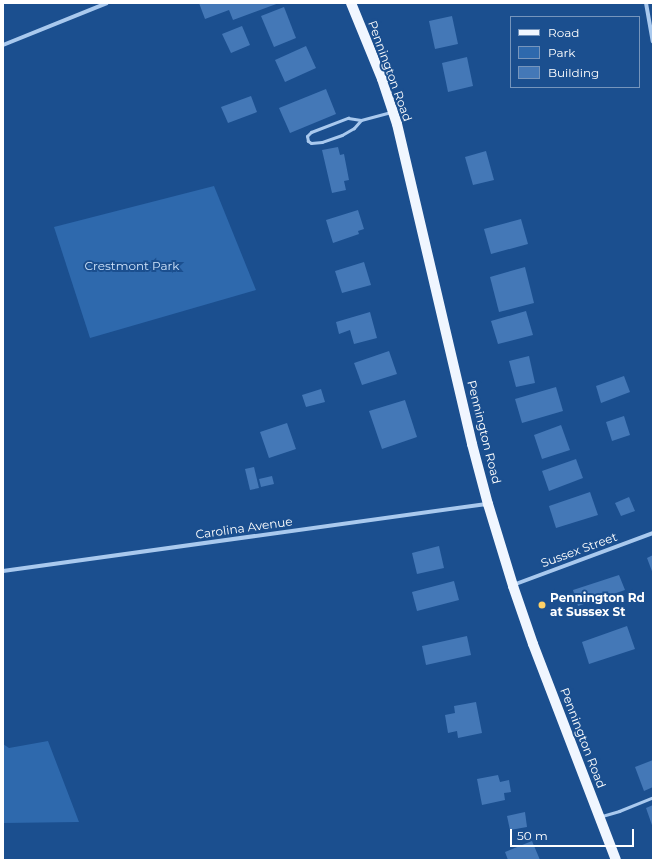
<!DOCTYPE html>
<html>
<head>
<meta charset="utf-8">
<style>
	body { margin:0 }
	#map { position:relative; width:656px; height:863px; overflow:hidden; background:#1b4f8f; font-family:Montserrat,sans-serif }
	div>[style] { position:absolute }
	.green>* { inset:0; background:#2e69ad }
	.building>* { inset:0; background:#4478b7 }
	.service>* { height:3px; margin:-1.5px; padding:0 1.5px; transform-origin:1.5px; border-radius:1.5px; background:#a9c9ee }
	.minor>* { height:4px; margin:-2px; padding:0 2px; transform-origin:2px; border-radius:2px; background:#a9c9ee }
	.primary>* { height:10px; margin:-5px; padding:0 5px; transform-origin:5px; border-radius:5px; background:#f0f6ff }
	.dots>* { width:11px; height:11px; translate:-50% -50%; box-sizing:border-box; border:2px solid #1b4f8f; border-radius:50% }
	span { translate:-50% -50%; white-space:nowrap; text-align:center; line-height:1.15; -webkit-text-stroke:4px #1b4f8f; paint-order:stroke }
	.street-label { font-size:12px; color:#fff }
	.park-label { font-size:12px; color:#cfe3fa }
	.poi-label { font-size:12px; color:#fff; font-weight:700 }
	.left { translate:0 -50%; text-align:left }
	.frame { position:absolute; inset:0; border:4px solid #fff; pointer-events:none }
	.legend { position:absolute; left:510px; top:16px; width:130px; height:72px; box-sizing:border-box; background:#1b4f8f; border:1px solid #7695bc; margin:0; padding:5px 7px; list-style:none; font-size:12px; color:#fff }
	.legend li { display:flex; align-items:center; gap:8px; height:20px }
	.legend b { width:20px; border:1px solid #7695bc }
	.scale { position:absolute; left:510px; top:829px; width:124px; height:18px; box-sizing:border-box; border:2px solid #fff; border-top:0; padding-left:5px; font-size:12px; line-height:14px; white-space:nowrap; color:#fff; -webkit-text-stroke:3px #1b4f8f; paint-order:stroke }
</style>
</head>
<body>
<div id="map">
	<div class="green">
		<i style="clip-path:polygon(214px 186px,256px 290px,90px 338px,54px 227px)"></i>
		<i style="clip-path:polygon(48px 741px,79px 822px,3px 823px,3px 744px,9px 748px)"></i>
	</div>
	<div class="building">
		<i style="clip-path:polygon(199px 3px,279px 3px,233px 20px,229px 10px,205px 19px)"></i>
		<i style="clip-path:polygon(284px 7px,296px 38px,274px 47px,261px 16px)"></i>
		<i style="clip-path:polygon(452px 16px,458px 44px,435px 49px,429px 21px)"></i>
		<i style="clip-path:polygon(242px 26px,250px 45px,231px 53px,222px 34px)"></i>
		<i style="clip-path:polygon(306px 46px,316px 68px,285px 82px,275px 60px)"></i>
		<i style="clip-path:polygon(467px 57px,473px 86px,448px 92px,442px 63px)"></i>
		<i style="clip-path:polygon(326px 89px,336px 114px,290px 133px,279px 108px)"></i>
		<i style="clip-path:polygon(251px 96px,257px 112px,228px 123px,221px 107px)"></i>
		<i style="clip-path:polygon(338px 147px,340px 155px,344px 154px,349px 180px,344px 181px,346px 190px,332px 193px,322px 150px)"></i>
		<i style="clip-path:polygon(486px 151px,494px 180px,473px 185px,465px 157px)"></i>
		<i style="clip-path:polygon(358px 210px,364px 229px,358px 231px,359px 234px,333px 243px,326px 220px)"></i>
		<i style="clip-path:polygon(521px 219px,528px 244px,491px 254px,484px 229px)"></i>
		<i style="clip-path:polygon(364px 262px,371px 285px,342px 293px,335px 271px)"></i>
		<i style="clip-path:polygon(525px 267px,534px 303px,499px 312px,490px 277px)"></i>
		<i style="clip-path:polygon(526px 311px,533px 335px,498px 344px,491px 321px)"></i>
		<i style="clip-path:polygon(370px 312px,377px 338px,354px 344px,350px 330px,339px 334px,336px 322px)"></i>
		<i style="clip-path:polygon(389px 351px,397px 374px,362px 385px,354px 363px)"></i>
		<i style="clip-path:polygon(529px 356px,535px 383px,516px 387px,509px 361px)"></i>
		<i style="clip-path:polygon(624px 376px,630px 392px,601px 403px,596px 386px)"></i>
		<i style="clip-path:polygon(556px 387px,563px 411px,522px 423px,515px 399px)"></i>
		<i style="clip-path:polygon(321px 389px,325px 402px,306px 407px,302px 395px)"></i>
		<i style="clip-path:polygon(405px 400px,417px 437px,382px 449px,369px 411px)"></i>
		<i style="clip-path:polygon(624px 416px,630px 435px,612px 441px,606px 422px)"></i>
		<i style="clip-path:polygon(287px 423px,296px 449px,269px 458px,260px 432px)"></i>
		<i style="clip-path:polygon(561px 425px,570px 450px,542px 459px,534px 435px)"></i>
		<i style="clip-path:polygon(576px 459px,583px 478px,549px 491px,542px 471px)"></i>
		<i style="clip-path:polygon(254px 467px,259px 488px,250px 490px,245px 469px)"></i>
		<i style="clip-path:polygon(272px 476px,274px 484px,261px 487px,259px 479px)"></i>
		<i style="clip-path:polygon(590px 492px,598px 515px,556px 528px,549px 506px)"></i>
		<i style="clip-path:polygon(629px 497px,635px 511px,621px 516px,615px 503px)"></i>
		<i style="clip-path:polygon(439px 546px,444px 568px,417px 574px,412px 553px)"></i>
		<i style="clip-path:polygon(653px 555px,653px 574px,647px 558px)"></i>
		<i style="clip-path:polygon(619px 575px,625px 590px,578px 606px,573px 590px)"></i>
		<i style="clip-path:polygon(454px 581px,459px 600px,417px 611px,412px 592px)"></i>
		<i style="clip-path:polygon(627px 626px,635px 649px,589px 664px,582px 642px)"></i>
		<i style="clip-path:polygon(467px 636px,471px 655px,426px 665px,422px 646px)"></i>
		<i style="clip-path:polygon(476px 702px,482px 733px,458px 738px,457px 731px,448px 733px,445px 715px,455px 713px,454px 706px)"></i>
		<i style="clip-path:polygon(653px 760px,653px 787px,644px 791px,635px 767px)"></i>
		<i style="clip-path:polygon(498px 775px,500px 782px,509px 780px,511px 792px,504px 793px,505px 800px,482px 805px,477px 779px)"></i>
		<i style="clip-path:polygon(653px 805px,653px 828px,646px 808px)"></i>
		<i style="clip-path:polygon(525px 812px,527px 827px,510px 830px,507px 816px)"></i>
		<i style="clip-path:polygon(532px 841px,540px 860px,508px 860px,505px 852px)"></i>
	</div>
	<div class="service">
		<i style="left:361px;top:120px;width:11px;rotate:131deg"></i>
		<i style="left:354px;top:128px;width:14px;rotate:150deg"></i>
		<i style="left:342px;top:135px;width:21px;rotate:161deg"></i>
		<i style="left:322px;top:142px;width:11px;rotate:175deg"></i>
		<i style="left:311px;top:143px;width:4px;rotate:-146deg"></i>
		<i style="left:308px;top:141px;width:5px;rotate:-101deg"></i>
		<i style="left:307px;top:136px;width:6px;rotate:-45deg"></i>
		<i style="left:311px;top:132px;width:40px;rotate:-21deg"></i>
		<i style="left:348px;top:118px;width:13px;rotate:9deg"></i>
		<i style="left:361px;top:120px;width:31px;rotate:-15deg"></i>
		<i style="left:602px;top:816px;width:18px;rotate:-16deg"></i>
		<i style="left:619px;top:811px;width:37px;rotate:-22deg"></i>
	</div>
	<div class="minor">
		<i style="left:646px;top:3px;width:39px;rotate:80deg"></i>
		<i style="left:3px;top:45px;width:112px;rotate:-22deg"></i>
		<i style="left:3px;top:571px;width:490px;rotate:-7.9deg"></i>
		<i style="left:513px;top:585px;width:149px;rotate:-20.4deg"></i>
	</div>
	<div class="primary">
		<i style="left:351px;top:3px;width:82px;rotate:67.8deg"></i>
		<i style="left:382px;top:79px;width:47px;rotate:71.6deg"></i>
		<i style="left:397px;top:124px;width:329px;rotate:76.8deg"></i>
		<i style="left:472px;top:444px;width:62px;rotate:75.1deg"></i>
		<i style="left:488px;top:504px;width:86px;rotate:73deg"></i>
		<i style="left:513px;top:586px;width:61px;rotate:71deg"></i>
		<i style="left:533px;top:644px;width:231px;rotate:69deg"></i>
	</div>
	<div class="dots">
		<i style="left:542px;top:605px;background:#ffd166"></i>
	</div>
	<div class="street-label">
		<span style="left:390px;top:71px;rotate:70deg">Pennington Road</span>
		<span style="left:484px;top:432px;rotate:76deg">Pennington Road</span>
		<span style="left:244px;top:528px;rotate:-8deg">Carolina Avenue</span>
		<span style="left:579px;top:550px;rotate:-20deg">Sussex Street</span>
		<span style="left:583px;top:738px;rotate:69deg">Pennington Road</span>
	</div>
	<div class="park-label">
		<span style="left:132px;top:266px">Crestmont Park</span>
	</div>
	<div class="poi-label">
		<span class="left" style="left:550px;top:605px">Pennington Rd<br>at Sussex St</span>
	</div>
	<div class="frame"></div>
	<ul class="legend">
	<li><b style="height:5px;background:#f0f6ff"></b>Road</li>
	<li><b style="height:11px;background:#2e69ad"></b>Park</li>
	<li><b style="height:11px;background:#4478b7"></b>Building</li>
	</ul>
	<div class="scale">50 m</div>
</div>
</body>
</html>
